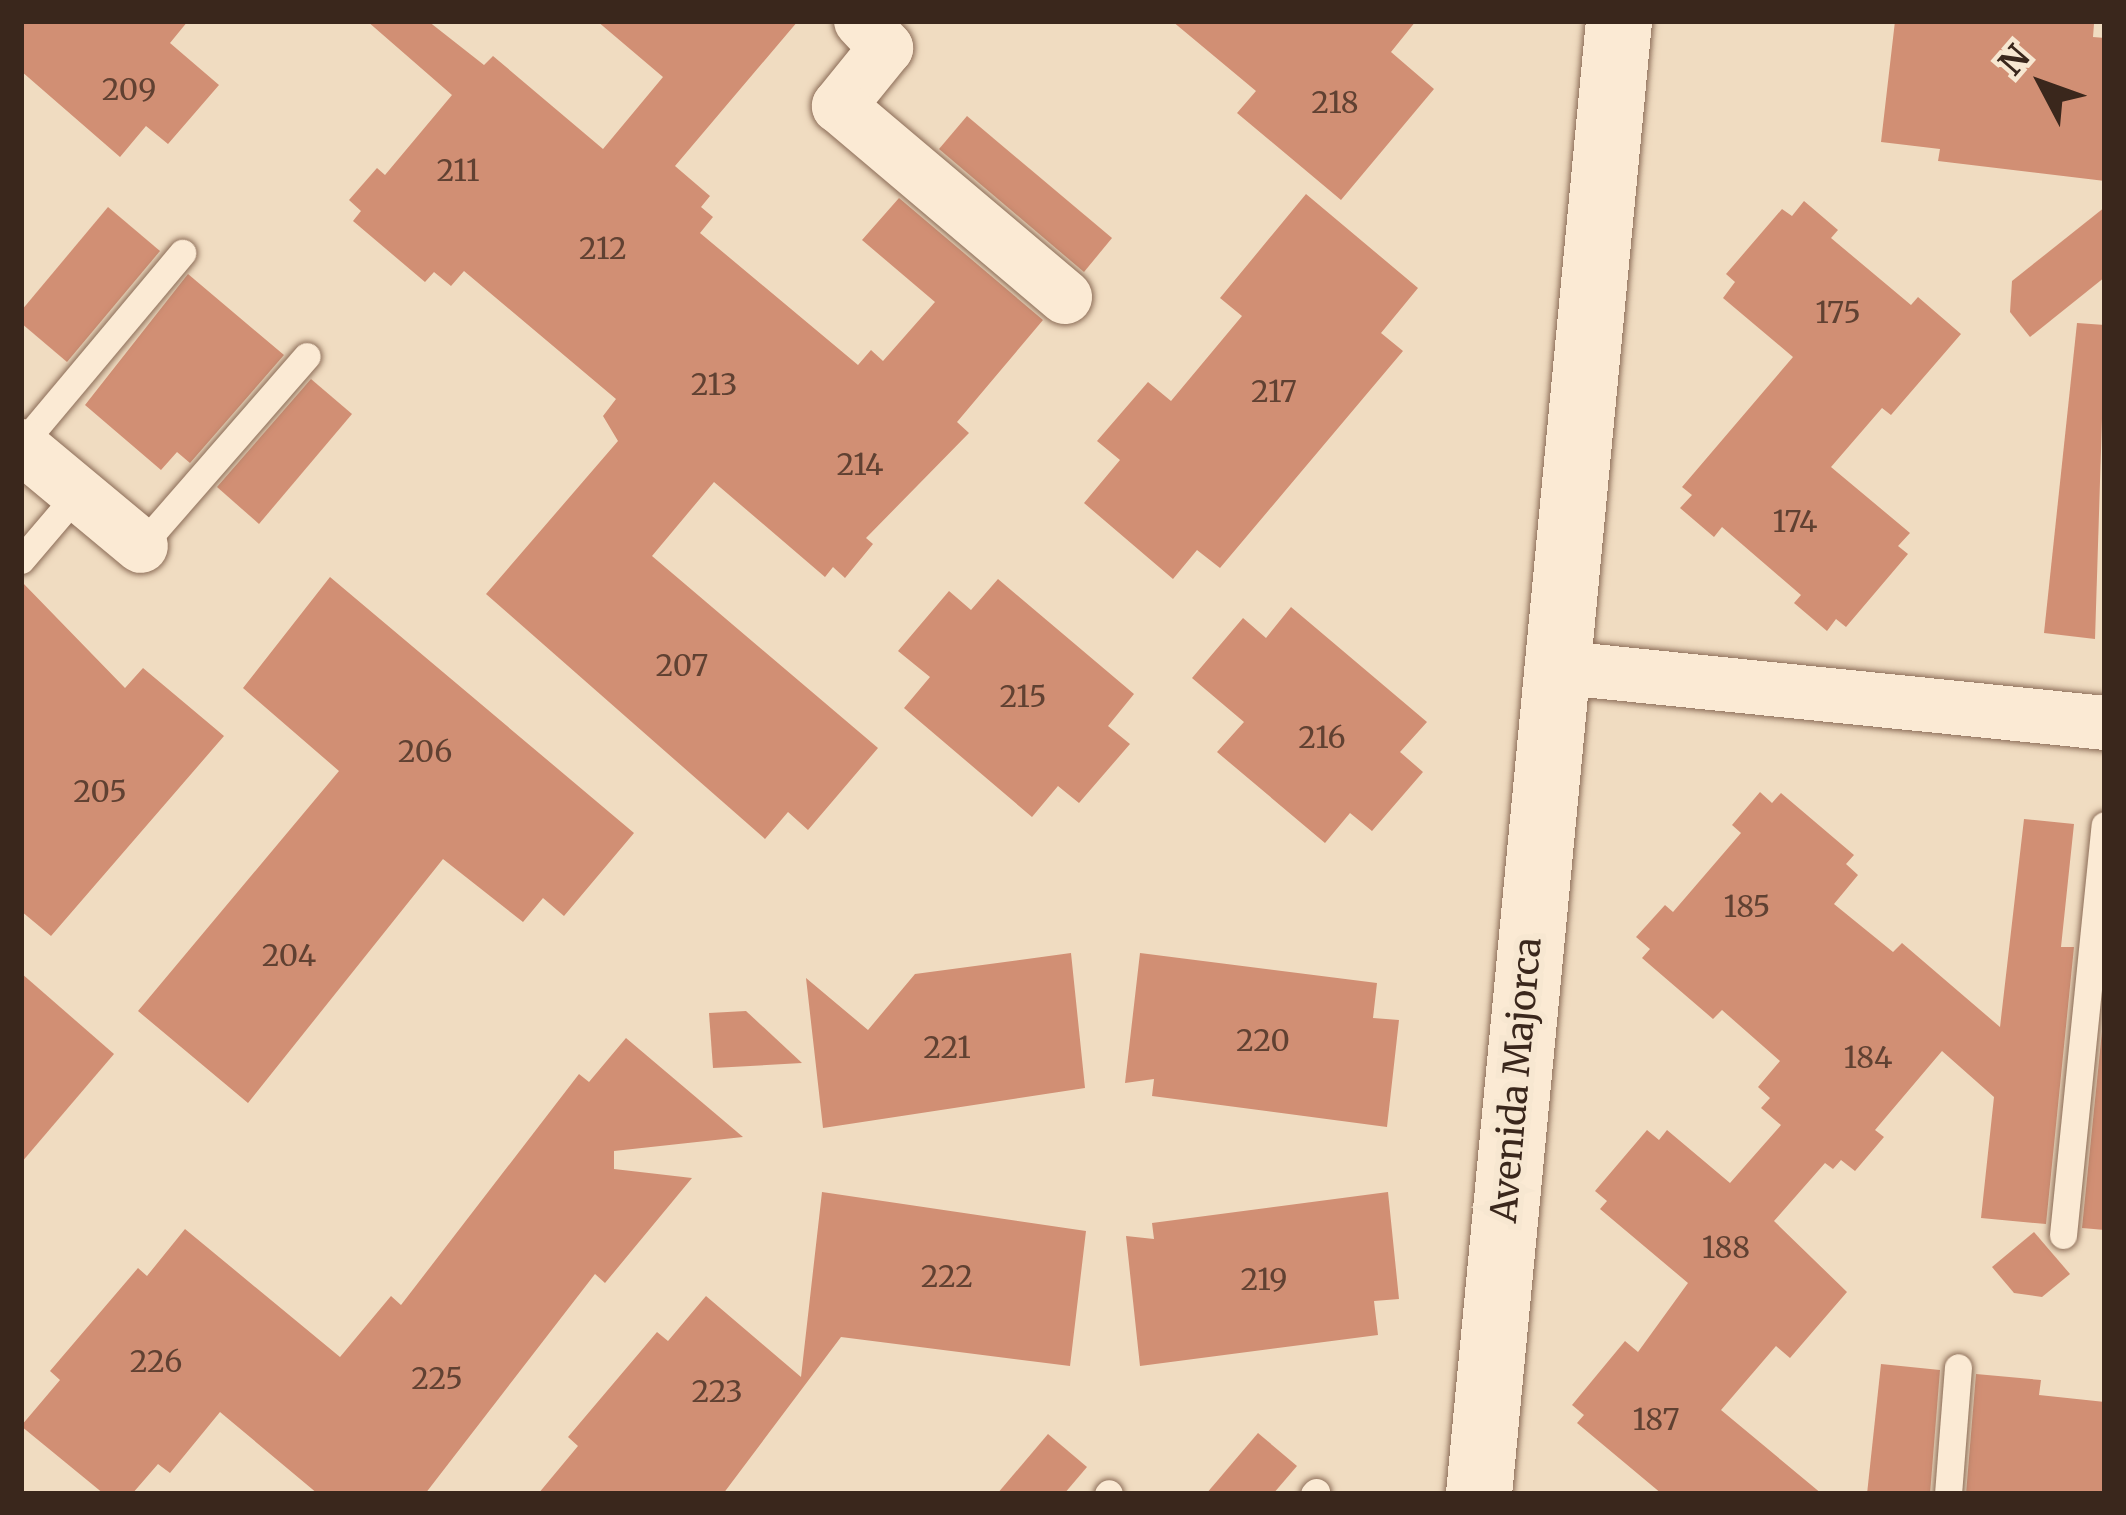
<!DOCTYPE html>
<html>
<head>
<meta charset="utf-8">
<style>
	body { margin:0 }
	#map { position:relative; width:2126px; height:1515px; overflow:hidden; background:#f0dcc1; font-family:Merriweather,serif }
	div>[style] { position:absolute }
	.building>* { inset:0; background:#d18f74 }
	.roads { filter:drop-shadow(0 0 3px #8b6c57) drop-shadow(0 0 3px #8b6c57) }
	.lane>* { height:27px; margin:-13.5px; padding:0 13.5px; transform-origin:13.5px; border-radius:13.5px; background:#fbead4 }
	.street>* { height:54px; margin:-27px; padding:0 27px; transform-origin:27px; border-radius:27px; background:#fbead4 }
	.secondary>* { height:66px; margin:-33px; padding:0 33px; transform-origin:33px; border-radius:33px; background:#fbead4 }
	span { translate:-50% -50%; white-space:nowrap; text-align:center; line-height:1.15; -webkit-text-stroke:12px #f7e7d1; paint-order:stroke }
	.number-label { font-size:30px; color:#604132 }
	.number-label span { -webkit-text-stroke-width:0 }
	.street-label { font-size:36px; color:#3a271c }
	.frame { position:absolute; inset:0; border:24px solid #3a271c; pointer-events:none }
	.north { position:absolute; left:1982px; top:24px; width:120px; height:120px; -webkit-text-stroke:9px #f7e7d1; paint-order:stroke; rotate:311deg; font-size:33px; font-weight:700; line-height:48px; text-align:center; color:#3a271c }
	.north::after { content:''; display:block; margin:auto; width:42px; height:54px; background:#3a271c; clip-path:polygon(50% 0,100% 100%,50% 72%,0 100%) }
</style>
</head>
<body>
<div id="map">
	<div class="building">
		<i style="clip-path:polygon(21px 21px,188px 21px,170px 43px,219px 85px,168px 144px,146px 126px,120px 157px,21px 71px)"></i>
		<i style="clip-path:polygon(367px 21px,428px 21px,484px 65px,493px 56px,603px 149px,663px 77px,597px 21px,798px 21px,675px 166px,710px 196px,701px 207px,713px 217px,700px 233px,858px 365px,871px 350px,883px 361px,935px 302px,862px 240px,899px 198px,1043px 320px,957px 422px,969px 433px,866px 538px,873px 544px,845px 578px,833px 567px,825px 577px,714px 482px,652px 556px,878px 748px,808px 830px,788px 812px,765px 839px,486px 594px,618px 441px,603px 416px,616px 399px,464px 271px,451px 286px,434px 272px,425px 282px,353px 221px,361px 211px,349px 200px,377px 168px,385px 175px,452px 95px)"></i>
		<i style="clip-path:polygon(1172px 21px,1416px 21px,1391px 52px,1434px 89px,1341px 200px,1237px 113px,1256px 91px)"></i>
		<i style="clip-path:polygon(1895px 21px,2094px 24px,2093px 37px,2105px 38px,2105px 181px,1938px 161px,1940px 149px,1881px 142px)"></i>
		<i style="clip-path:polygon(967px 116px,1112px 238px,1084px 272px,939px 149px)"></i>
		<i style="clip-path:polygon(1306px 194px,1418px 288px,1381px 333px,1403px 351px,1220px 568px,1197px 550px,1173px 579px,1084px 503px,1120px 460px,1097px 441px,1148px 382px,1171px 401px,1242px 316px,1220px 298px)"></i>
		<i style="clip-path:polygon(1804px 201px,1838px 230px,1831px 238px,1911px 305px,1918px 297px,1961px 334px,1891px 415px,1882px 408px,1831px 467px,1910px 533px,1898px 546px,1908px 554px,1846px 627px,1836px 619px,1827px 631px,1794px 603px,1801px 595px,1722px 527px,1714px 537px,1680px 508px,1692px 495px,1682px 487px,1793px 357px,1723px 298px,1735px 282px,1726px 274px,1782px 209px,1792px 216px)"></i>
		<i style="clip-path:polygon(108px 207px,160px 251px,67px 362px,21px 323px,21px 311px)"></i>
		<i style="clip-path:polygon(2105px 207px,2105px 277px,2030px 337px,2010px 312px,2012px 281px)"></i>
		<i style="clip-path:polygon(188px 274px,284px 355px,190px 463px,177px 452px,161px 470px,85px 405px)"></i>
		<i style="clip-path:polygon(2077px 323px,2105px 325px,2095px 639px,2044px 633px)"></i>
		<i style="clip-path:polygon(311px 379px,352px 414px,259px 524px,217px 487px)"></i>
		<i style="clip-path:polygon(330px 577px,634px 833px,564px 916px,543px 898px,523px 922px,443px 859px,248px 1103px,138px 1011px,339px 771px,243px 688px)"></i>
		<i style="clip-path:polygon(998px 579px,1134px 694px,1108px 726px,1130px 744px,1079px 803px,1058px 786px,1032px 817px,904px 708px,930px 677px,898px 651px,949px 591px,971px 610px)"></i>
		<i style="clip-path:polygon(21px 581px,125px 688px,143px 668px,224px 736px,51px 936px,21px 911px)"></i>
		<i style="clip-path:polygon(1291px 607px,1427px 722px,1400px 752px,1423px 772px,1372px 831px,1350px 813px,1325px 843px,1217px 752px,1244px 722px,1192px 678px,1243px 618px,1266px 638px)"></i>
		<i style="clip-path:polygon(1760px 792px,1772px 803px,1781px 793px,1854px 855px,1846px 864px,1858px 875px,1834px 904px,1893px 952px,1902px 943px,2000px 1027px,2024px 819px,2074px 824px,2061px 947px,2074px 947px,2046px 1224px,1981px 1218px,1994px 1097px,1942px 1051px,1875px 1130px,1884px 1137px,1855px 1171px,1841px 1160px,1833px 1169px,1825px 1163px,1774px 1221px,1847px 1292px,1790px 1358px,1776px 1346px,1721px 1410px,1822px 1494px,1662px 1494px,1577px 1423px,1584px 1415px,1572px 1405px,1625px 1341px,1638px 1352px,1688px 1283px,1600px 1209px,1607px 1201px,1595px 1191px,1647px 1130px,1659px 1140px,1667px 1130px,1730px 1183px,1781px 1125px,1761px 1108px,1770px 1098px,1758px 1087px,1780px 1061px,1722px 1010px,1713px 1019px,1642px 958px,1650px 949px,1636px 937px,1665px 905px,1673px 912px,1741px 833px,1732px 825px)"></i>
		<i style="clip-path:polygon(1071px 953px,1085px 1088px,823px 1128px,806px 978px,868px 1030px,915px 974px)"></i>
		<i style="clip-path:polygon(1140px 953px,1377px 983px,1373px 1018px,1399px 1020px,1387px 1127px,1152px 1096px,1154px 1079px,1125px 1083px)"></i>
		<i style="clip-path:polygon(21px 973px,114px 1054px,21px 1163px)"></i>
		<i style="clip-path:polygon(2105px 1002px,2105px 1230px,2082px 1228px)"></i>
		<i style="clip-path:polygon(746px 1011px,802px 1063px,713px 1068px,709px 1013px)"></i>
		<i style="clip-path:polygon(626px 1038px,743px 1137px,614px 1151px,614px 1169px,692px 1178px,605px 1283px,595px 1274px,425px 1494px,318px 1494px,220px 1412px,170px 1473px,158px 1464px,132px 1494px,104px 1494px,21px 1426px,60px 1380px,50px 1371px,138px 1268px,147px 1276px,185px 1229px,340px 1357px,391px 1296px,401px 1305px,579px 1074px,589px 1082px)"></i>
		<i style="clip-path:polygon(822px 1192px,1086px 1231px,1070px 1366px,841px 1337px,723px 1494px,538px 1494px,578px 1446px,568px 1437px,657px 1332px,668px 1341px,706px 1296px,801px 1377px)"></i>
		<i style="clip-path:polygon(1388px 1192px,1399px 1299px,1374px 1301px,1378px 1335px,1140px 1366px,1126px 1236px,1154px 1239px,1152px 1223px)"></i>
		<i style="clip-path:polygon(2034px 1232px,2070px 1274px,2042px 1297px,2014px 1293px,1992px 1267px)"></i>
		<i style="clip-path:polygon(1881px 1364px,1940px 1370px,1930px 1494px,1867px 1494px)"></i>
		<i style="clip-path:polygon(1976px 1374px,2041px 1380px,2039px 1395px,2105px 1402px,2105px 1494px,1966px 1494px)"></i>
		<i style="clip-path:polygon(1258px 1433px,1297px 1466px,1273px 1494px,1206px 1494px)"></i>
		<i style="clip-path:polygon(1048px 1434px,1087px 1467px,1064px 1494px,997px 1494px)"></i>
	</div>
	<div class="roads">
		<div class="lane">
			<i style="left:21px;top:445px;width:251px;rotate:-50deg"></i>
			<i style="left:141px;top:546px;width:252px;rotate:-48.9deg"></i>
			<i style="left:21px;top:560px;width:88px;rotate:-49.6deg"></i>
			<i style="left:2063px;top:1235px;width:412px;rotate:-84.2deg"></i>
			<i style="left:1108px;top:1494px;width:1px;rotate:-45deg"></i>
			<i style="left:1314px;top:1494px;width:3px;rotate:-45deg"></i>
			<i style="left:1948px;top:1494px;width:127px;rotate:-85.5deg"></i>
		</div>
		<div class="street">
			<i style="left:861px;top:21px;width:37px;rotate:47deg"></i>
			<i style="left:886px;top:48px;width:75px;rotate:129deg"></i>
			<i style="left:839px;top:106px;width:296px;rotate:40.2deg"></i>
			<i style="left:21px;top:446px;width:156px;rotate:39.8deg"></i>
			<i style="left:1554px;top:667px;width:554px;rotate:5.8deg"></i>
		</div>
		<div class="secondary">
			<i style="left:1479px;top:1494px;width:1480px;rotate:-84.57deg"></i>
		</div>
	</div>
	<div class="number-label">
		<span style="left:129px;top:89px">209</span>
		<span style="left:1335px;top:102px">218</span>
		<span style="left:458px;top:170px">211</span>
		<span style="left:603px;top:248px">212</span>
		<span style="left:1838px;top:312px">175</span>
		<span style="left:714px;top:384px">213</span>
		<span style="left:1274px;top:391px">217</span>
		<span style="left:860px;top:464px">214</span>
		<span style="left:1795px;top:521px">174</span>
		<span style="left:682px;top:665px">207</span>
		<span style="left:1023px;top:696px">215</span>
		<span style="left:1322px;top:737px">216</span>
		<span style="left:425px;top:751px">206</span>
		<span style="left:100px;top:791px">205</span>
		<span style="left:1747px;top:906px">185</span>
		<span style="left:289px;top:955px">204</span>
		<span style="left:1263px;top:1040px">220</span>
		<span style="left:947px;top:1047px">221</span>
		<span style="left:1868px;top:1057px">184</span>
		<span style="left:1726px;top:1247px">188</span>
		<span style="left:947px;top:1276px">222</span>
		<span style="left:1264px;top:1279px">219</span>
		<span style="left:156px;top:1361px">226</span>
		<span style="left:437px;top:1378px">225</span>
		<span style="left:717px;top:1391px">223</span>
		<span style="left:1656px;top:1419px">187</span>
	</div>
	<div class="street-label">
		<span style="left:1516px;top:1080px;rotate:-85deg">Avenida Majorca</span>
	</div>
	<div class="frame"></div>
	<div class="north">N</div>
</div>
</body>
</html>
